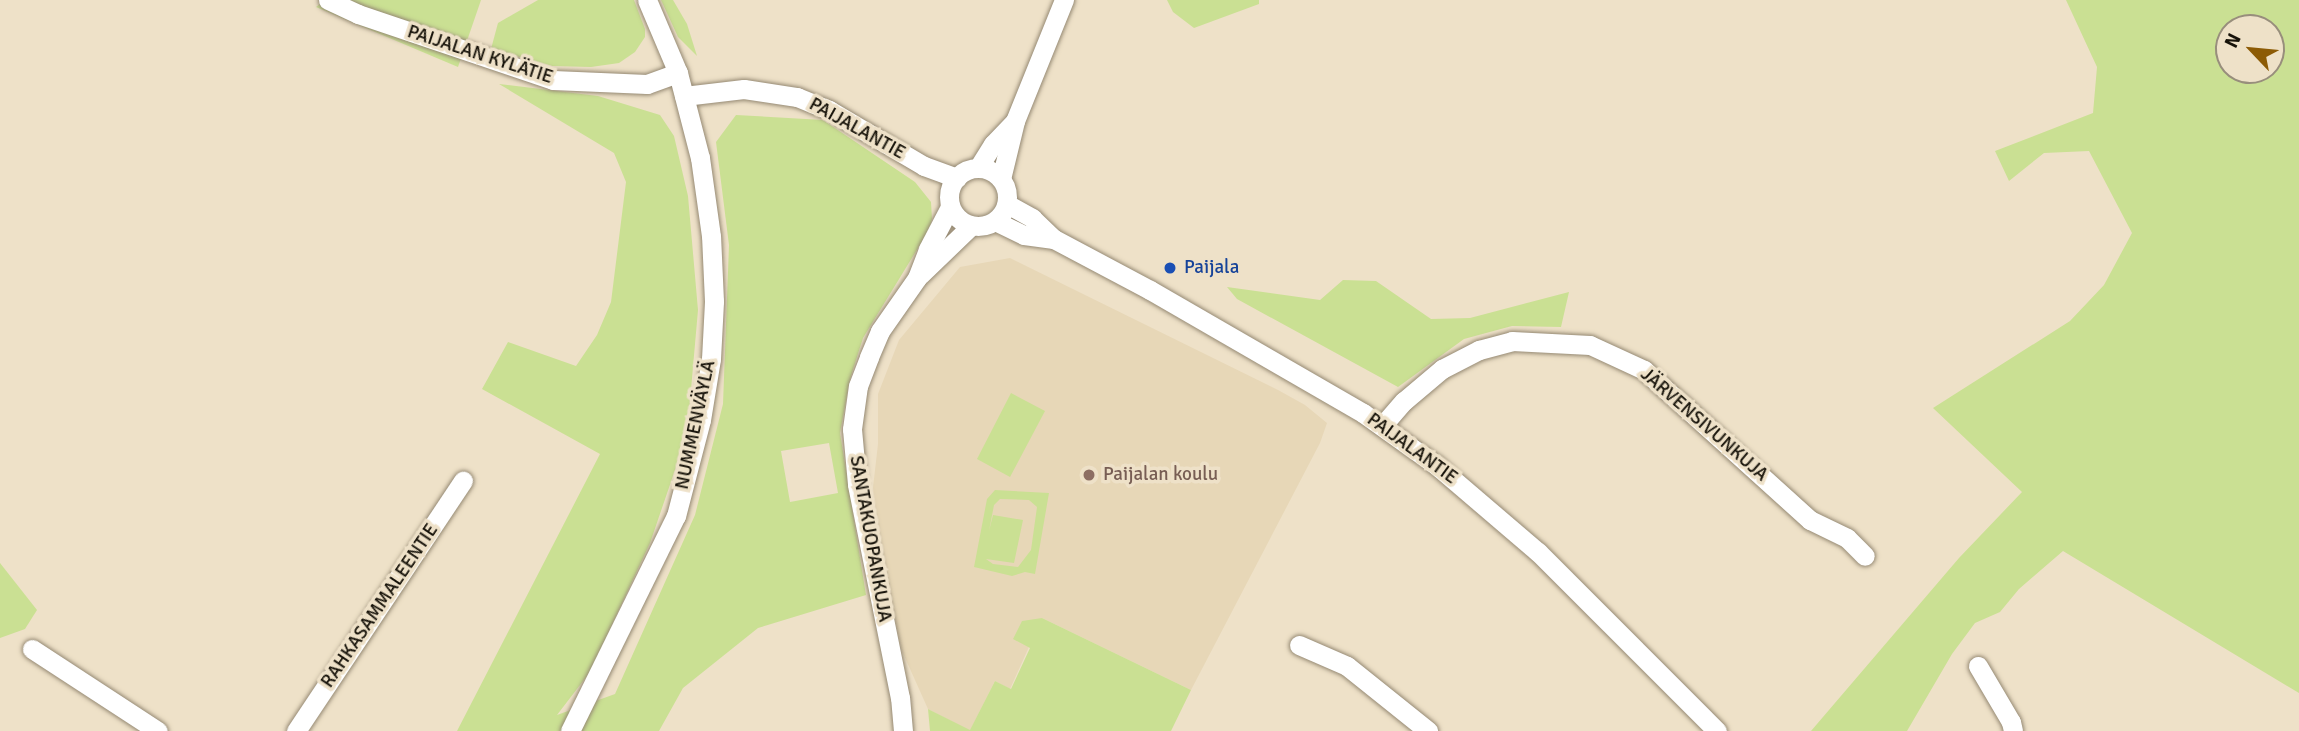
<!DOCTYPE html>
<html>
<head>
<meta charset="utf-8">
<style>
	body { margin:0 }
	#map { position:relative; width:2299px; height:731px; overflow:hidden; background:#eee1c8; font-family:Signika,sans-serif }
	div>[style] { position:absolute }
	.built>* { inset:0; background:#e7d7b7 }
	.green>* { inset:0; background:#cae093 }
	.roads { filter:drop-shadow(0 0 2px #958973) drop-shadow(0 0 2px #958973) }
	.minor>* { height:19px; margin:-9.5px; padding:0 9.5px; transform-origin:9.5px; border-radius:9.5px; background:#fff }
	.minor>.ring { margin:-9.5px; padding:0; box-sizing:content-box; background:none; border:19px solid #fff; border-radius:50% }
	.dots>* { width:19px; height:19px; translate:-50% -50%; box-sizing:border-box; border:4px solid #eee1c8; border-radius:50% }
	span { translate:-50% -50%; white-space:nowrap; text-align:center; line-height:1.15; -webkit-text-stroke:7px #eee1c8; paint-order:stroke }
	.street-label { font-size:19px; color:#161209 }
	.transit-label { font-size:19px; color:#164399 }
	.left { translate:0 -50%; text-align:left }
	.education-label { font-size:19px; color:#785e54 }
	.north { position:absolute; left:2215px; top:14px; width:70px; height:70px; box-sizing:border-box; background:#eee1c8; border:2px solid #988e7c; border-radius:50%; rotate:296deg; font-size:19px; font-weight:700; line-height:28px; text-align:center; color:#161209 }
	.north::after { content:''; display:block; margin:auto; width:24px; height:32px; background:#8c5b05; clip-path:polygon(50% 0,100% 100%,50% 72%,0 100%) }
</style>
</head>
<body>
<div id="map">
	<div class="built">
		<i style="clip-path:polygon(1010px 258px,1278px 390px,1305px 405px,1327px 423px,1320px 443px,1191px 690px,1042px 618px,1010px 689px,995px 681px,970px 731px,928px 709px,902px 651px,871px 505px,878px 444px,878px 394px,899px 340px,960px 267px)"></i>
	</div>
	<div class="green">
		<i style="clip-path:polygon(325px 0,481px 0,458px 67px,316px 7px)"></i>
		<i style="clip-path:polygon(538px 0,634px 0,645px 29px,645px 37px,635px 52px,619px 63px,591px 67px,552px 66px,491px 49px,498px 23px)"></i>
		<i style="clip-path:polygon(661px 0,673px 0,687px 24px,697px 56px,678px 37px)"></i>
		<i style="clip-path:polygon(1167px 0,1259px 0,1259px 4px,1194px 28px,1173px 12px)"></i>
		<i style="clip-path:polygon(evenodd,2066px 0,2299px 0,2299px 693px,2063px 551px,2019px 589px,2000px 612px,1975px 623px,1952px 654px,1907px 731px,1811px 731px,1959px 558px,2022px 492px,1933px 408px,2070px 321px,2104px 285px,2132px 233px,2089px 151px,2044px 153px,2009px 181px,1995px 151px,2093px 113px,2097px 67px,2066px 0,2229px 28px,2271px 28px,2271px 70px,2229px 70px,2229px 28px)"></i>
		<i style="clip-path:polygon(evenodd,499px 84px,598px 96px,660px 115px,674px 136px,688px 196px,698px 310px,687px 435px,650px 543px,590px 672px,557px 715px,615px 694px,695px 515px,723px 404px,729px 245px,716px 142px,736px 115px,823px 120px,915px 182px,931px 202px,932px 219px,929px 230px,863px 338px,850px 379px,840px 433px,866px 595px,758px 628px,683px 688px,659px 731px,457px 731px,600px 454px,482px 389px,508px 342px,576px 366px,597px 335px,611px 302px,626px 182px,614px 153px,499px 84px,829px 443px,838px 493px,790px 502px,781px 451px,829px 443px)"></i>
		<i style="clip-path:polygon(1343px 280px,1376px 281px,1431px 319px,1470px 318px,1569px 292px,1561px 327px,1512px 326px,1464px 339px,1398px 387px,1237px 299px,1227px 287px,1320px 300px)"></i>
		<i style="clip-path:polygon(1011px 393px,1045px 411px,1010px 477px,977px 459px)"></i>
		<i style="clip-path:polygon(evenodd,995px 490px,1049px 493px,1035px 574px,1025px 572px,1012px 576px,974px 567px,987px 499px,995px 490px,1000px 499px,1029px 500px,1037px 507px,1031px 550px,1018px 567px,993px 564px,986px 559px,1014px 563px,1023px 520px,993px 515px,989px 531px,994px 505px,1000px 499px)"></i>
		<i style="clip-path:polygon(0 563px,37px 610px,25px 629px,0 638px)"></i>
		<i style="clip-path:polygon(1042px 618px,1191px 690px,1171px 731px,930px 731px,928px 709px,970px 730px,995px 681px,1011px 689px,1030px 648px,1013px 639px,1022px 621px)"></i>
	</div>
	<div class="roads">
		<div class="minor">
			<i style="left:328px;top:0;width:33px;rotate:25deg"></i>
			<i style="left:358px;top:14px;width:206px;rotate:18.7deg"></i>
			<i style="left:553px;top:80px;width:94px;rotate:2.4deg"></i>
			<i style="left:647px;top:84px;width:33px;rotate:-20deg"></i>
			<i style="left:684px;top:96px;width:60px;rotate:-6.7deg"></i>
			<i style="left:744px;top:89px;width:54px;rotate:8.6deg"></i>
			<i style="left:797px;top:97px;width:35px;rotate:22deg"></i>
			<i style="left:829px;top:110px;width:110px;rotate:30.5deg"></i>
			<i style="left:924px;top:166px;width:35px;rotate:20deg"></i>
			<i class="ring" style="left:949px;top:168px;width:39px;height:39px"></i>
			<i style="left:978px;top:168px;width:28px;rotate:-58deg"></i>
			<i style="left:993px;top:144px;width:30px;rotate:-46deg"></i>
			<i style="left:1001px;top:179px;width:60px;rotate:-76.4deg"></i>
			<i style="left:1015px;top:121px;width:131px;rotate:-68deg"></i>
			<i style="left:1007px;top:204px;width:29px;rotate:29deg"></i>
			<i style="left:1032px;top:218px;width:30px;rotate:44deg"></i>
			<i style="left:1054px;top:239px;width:109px;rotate:28deg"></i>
			<i style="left:1150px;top:290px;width:246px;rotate:30deg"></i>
			<i style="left:1363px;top:413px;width:90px;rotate:35.5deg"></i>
			<i style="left:1436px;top:465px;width:134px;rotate:40.5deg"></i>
			<i style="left:1538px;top:552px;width:253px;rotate:45deg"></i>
			<i style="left:995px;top:221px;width:32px;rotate:26deg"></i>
			<i style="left:1024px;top:235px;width:30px;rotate:8deg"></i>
			<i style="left:920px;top:275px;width:71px;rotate:-43.9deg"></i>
			<i style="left:1382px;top:426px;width:33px;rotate:-49deg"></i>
			<i style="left:1404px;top:401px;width:50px;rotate:-40.1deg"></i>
			<i style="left:1442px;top:369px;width:42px;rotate:-27.2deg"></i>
			<i style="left:1479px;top:350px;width:34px;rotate:-15deg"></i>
			<i style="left:1512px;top:341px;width:78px;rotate:2.9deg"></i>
			<i style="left:1590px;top:345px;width:60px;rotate:24.8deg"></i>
			<i style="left:1644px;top:370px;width:224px;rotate:42.1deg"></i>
			<i style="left:1810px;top:520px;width:41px;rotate:25.9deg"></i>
			<i style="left:1847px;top:538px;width:25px;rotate:45deg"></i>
			<i style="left:1299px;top:645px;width:52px;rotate:23.6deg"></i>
			<i style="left:1347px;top:666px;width:104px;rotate:38.7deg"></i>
			<i style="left:32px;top:649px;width:150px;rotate:33.1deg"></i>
			<i style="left:1978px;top:666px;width:65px;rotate:59.5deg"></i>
			<i style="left:2011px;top:722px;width:9px;rotate:77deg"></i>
			<i style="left:296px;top:731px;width:301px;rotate:-56.3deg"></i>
			<i style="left:570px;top:731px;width:240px;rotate:-63.8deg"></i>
			<i style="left:676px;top:516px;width:99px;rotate:-75.4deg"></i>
			<i style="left:701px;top:420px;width:62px;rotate:-80.7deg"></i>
			<i style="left:711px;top:359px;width:58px;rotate:-87deg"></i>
			<i style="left:714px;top:301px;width:65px;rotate:-92.6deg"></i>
			<i style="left:711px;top:236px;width:79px;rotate:-98deg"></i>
			<i style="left:700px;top:158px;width:88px;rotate:-104.5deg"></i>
			<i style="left:678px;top:73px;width:79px;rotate:-113deg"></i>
			<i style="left:903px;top:731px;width:33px;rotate:-95deg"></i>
			<i style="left:900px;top:698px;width:218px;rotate:-101.4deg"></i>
			<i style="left:857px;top:484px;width:55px;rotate:-95.2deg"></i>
			<i style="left:852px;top:429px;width:43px;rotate:-82.1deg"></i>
			<i style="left:858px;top:386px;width:31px;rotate:-69deg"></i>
			<i style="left:869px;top:357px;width:28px;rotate:-67deg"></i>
			<i style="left:880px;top:331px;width:65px;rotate:-55.1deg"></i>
			<i style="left:917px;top:278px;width:31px;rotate:-69deg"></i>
			<i style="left:928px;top:249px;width:47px;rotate:-62.4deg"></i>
		</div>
	</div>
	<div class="dots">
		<i style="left:1170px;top:268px;background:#1a4fb4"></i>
		<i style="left:1089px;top:475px;background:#8d6e63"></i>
	</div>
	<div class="street-label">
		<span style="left:480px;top:55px;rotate:18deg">PAIJALAN KYLÄTIE</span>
		<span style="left:857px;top:129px;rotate:29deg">PAIJALANTIE</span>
		<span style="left:696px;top:425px;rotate:-78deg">NUMMENVÄYLÄ</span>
		<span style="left:1704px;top:425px;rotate:41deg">JÄRVENSIVUNKUJA</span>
		<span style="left:1412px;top:449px;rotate:36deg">PAIJALANTIE</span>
		<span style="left:870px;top:539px;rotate:80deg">SANTAKUOPANKUJA</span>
		<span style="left:380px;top:606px;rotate:-56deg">RAHKASAMMALEENTIE</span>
	</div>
	<div class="transit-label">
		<span class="left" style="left:1184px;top:268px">Paijala</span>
	</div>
	<div class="education-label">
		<span class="left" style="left:1103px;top:475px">Paijalan koulu</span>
	</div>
	<div class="north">N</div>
</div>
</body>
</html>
